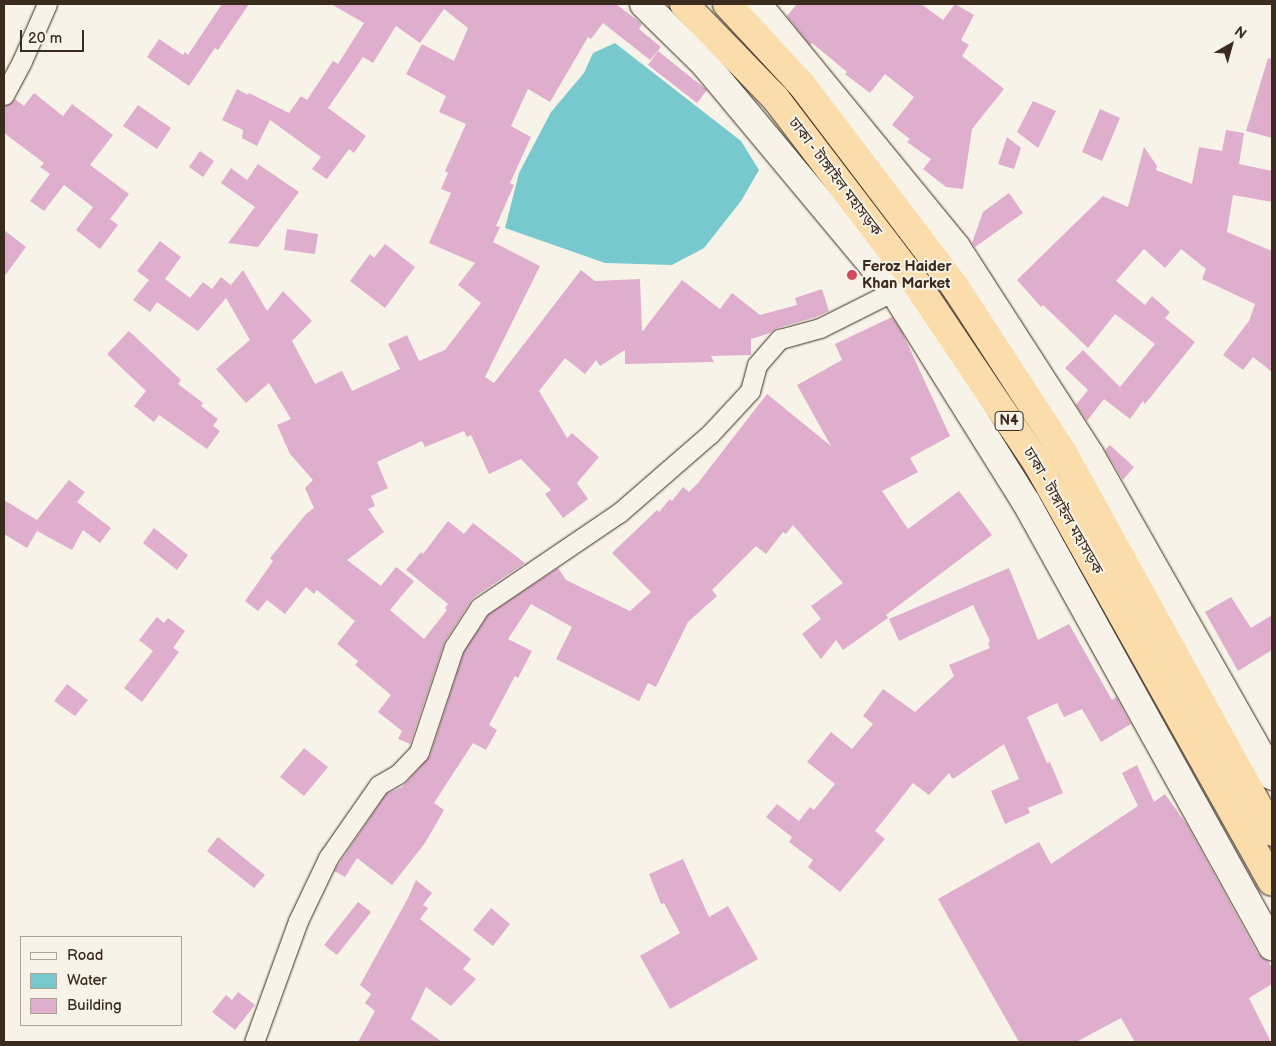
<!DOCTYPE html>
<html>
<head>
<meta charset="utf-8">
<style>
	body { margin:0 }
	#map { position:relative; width:1276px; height:1046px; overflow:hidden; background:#f7f3e8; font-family:"Balsamiq Sans","Noto Sans Bengali",sans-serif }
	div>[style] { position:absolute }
	.water>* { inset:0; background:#77c9ce }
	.building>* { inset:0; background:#e0aecd }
	.roads { filter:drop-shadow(0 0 1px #3b2a1e) drop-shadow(0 0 1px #3b2a1e) }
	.street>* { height:19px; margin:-9.5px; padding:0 9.5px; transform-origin:9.5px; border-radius:9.5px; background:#f7f3e8 }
	.secondary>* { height:28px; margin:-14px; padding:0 14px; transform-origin:14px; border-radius:14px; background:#f7f3e8 }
	.highway>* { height:28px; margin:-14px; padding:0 14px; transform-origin:14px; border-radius:14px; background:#faddab }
	.dots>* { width:14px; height:14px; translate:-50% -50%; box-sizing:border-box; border:2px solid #f7f3e8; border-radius:50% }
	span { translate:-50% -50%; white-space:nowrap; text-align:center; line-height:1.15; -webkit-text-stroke:4px #f7f3e8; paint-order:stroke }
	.shield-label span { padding:1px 4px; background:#f7f3e8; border:1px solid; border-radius:4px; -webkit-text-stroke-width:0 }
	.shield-label { font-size:14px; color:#3b2a1e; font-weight:700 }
	.street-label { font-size:15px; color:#3b2a1e }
	.poi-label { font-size:15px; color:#3b2a1e; font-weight:700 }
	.left { translate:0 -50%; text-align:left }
	.frame { position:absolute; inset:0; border:5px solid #3b2a1e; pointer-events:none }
	.legend { position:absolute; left:20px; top:936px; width:162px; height:90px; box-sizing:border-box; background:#f7f3e8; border:1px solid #aca397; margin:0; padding:6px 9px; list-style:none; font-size:15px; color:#3b2a1e }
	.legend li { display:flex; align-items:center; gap:10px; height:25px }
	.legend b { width:25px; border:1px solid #aca397 }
	.north { position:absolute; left:1206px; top:20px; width:50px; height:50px; -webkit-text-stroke:4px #f7f3e8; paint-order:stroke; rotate:38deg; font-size:14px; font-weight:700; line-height:20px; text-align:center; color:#3b2a1e }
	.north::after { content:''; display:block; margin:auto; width:18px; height:22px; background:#3b2a1e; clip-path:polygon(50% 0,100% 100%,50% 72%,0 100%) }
	.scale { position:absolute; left:20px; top:30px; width:64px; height:22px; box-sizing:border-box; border:2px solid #3b2a1e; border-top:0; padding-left:6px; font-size:15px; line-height:18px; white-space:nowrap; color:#3b2a1e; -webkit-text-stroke:4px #f7f3e8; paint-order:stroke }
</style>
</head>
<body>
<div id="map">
	<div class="water">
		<i style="clip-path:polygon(615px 43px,741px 141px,759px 170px,741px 201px,704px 248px,672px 265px,605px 263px,505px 228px,519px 173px,551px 112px,584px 73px,593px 53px)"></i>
	</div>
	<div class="building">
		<i style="clip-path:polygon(222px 4px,249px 4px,218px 50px,215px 48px,189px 86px,147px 57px,159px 39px,183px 55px,185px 52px,188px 55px)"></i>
		<i style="clip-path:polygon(331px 4px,616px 4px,642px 24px,639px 29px,661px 47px,650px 60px,603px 23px,591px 39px,588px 37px,550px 102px,528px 89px,511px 126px,531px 137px,510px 183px,514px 185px,496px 226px,500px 227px,493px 242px,540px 266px,485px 377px,494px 383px,581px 270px,595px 281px,640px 279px,642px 332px,682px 280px,720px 309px,732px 293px,760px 315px,797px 305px,795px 298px,822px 289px,829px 311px,816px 317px,777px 328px,770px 333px,751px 339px,751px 355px,711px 356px,714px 362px,625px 364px,625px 350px,600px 366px,596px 360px,585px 374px,565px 358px,539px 391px,567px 438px,572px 433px,599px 457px,577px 483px,588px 499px,563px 518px,545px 494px,551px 490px,521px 459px,489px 474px,471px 435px,467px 437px,464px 431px,425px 447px,422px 441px,377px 462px,388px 488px,371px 496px,375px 506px,368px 509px,384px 532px,347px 560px,381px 586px,396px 567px,414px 581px,390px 610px,424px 639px,447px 610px,445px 608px,448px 604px,406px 570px,421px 552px,423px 554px,448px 521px,464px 534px,473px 523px,525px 563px,473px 598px,445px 641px,410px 744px,398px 739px,402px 731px,378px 712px,391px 695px,355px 665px,358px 661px,337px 644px,355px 621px,317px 590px,314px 594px,306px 587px,285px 614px,267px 600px,258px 611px,245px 601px,273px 561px,270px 558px,306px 514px,314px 508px,305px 488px,313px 480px,290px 454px,277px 425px,291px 419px,269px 383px,246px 403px,216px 369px,250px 340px,226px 298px,198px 331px,157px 302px,150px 312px,133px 300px,149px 280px,137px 271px,160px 241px,181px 257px,165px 279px,190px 298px,203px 282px,212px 289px,221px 277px,231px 285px,243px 270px,267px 311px,283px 291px,312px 321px,292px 341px,315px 384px,342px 371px,352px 391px,400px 369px,388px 344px,407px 335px,419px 361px,445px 350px,481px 303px,458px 285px,475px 263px,429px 243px,451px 193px,441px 189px,448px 173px,445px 171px,466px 124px,439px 112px,446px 96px,406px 74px,422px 44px,454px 61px,468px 28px,444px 9px,420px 43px,396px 26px,373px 63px,363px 57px,328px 108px,366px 136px,354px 153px,349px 149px,327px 179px,312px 169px,321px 157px,270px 120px,257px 146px,242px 138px,243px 130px,222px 120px,237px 89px,248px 95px,249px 93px,289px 113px,301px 96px,307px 100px,333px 61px,338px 64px,364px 23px)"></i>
		<i style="clip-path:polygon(797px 4px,921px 4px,943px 20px,955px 4px,974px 15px,961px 40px,969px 45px,962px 56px,1004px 89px,972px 129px,963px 189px,946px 187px,923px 169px,931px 159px,907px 142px,910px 139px,892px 125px,914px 97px,885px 74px,870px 93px,845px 74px,847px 72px,812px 43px,810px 45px,787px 16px)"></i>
		<i style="clip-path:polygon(658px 51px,707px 90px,697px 103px,648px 65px)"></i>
		<i style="clip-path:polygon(1268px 58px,1272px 59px,1272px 138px,1246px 131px)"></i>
		<i style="clip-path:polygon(34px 93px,63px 116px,72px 104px,113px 135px,90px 165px,129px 194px,110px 219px,118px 225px,100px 249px,76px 230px,93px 207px,64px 185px,44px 211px,30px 201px,50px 174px,40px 167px,44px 163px,4px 133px,4px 106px,10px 104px,15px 99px,24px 106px)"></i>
		<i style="clip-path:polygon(1033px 101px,1056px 111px,1038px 148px,1017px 132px)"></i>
		<i style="clip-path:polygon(138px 105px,171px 128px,157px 149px,123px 126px)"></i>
		<i style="clip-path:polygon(1100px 109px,1120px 118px,1102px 161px,1082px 152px)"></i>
		<i style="clip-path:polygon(1226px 130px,1244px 133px,1239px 164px,1272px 171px,1272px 202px,1233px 195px,1227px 232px,1272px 251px,1272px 372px,1253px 357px,1243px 370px,1223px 355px,1249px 321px,1255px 304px,1202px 279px,1206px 269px,1181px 249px,1165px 268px,1144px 249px,1116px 281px,1145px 305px,1152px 296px,1170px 312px,1165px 318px,1195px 342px,1145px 404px,1143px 401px,1130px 419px,1104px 399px,1087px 421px,1076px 405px,1088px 390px,1065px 368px,1083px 350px,1120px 387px,1155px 344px,1115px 314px,1088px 348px,1043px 305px,1041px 307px,1017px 280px,1103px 196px,1128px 207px,1144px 147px,1157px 166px,1156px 170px,1192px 184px,1199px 147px,1222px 151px)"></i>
		<i style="clip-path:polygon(1007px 137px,1021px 148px,1014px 169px,998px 164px)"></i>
		<i style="clip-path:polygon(200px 151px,214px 161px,203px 177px,189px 167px)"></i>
		<i style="clip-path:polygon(258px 164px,299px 192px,258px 247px,228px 243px,255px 207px,221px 183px,231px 168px,247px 180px)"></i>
		<i style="clip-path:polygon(1009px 193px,1023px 213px,975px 247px,972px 243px,983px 212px)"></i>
		<i style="clip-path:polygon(287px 229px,318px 234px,315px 254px,284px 250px)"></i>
		<i style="clip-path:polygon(4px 230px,26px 247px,4px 277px)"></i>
		<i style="clip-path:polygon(385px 244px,415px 267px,385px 308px,350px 281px,370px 254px,374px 258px)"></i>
		<i style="clip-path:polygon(892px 317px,902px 332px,950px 436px,910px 458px,918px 472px,882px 491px,908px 529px,959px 491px,992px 535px,886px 615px,888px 618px,843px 650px,836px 640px,821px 659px,802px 634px,821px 619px,811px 606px,843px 583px,793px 525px,786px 534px,783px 532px,766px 554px,756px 546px,712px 590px,717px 596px,688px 622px,656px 687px,648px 683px,639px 701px,556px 659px,572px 627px,531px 604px,508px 639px,532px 651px,518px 678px,515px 676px,489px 725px,497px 730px,486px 750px,473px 743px,434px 803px,444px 810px,425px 843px,392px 885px,357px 858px,345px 877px,334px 871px,386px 794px,402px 787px,430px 756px,464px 652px,488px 615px,558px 568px,566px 580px,630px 611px,651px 592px,612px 553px,657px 510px,659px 512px,670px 499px,672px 501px,683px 487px,689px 492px,698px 483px,767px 394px,831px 446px,797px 385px,842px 360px,835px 344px)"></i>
		<i style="clip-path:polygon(129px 331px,181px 380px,178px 384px,203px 403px,201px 406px,218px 419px,213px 426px,220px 431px,207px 449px,159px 415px,154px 422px,134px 406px,146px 391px,107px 354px)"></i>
		<i style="clip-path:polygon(1110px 445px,1134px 467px,1123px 480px,1105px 450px)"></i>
		<i style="clip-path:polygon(69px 480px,85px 492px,77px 502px,111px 528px,100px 543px,83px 530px,72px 550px,37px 531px,27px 548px,4px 534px,4px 500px,37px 520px)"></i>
		<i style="clip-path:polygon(154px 528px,188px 555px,177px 570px,143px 543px)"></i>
		<i style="clip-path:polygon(1009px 568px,1038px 640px,1069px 624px,1112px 700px,1116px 697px,1131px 724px,1101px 742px,1082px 709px,1064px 717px,1057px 703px,1027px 717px,1047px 763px,1050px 762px,1063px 793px,1028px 808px,1030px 813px,1005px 824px,991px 791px,1019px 779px,1004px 744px,953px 779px,949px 773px,929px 795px,913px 783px,875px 831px,885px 839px,840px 892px,808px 867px,813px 860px,789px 842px,792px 837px,766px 817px,777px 804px,799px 821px,810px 807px,814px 810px,835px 784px,807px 762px,831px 732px,852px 749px,873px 724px,863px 716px,883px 689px,915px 712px,954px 676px,949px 665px,990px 648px,988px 643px,990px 641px,973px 605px,899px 641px,889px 619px)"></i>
		<i style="clip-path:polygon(1231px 597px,1251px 628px,1272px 615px,1272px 650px,1238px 671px,1205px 612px)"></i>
		<i style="clip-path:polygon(157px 617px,164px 623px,168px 618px,185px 631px,173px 648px,179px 652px,142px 702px,124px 688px,153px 651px,139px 640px)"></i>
		<i style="clip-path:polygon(67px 684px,88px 700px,75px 716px,54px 701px)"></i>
		<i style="clip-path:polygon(304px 748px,328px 767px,304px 796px,280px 777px)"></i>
		<i style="clip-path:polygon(1137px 765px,1154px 802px,1165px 794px,1187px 825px,1258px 954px,1268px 961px,1272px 968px,1272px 984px,1249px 998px,1271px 1042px,1135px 1042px,1121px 1018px,1076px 1042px,1019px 1042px,938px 899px,1039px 842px,1051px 864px,1138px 806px,1122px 773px)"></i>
		<i style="clip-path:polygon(218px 837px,265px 875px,254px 888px,207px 851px)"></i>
		<i style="clip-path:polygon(683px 859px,709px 917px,728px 906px,758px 959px,670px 1009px,640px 956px,680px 933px,664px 903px,661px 904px,649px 874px)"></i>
		<i style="clip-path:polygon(416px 880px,432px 893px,423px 905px,428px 908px,420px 919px,471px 959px,463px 969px,476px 979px,451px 1006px,426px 987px,411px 1019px,442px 1042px,358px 1042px,375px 1011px,365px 1003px,371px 994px,360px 985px,408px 898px)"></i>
		<i style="clip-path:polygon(358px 902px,371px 912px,337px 955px,324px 945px)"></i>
		<i style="clip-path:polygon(491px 908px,510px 924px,493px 946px,473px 930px)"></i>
		<i style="clip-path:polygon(238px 992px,255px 1005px,235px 1030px,212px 1012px,226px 995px,232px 1000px)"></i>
	</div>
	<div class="roads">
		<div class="street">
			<i style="left:4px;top:95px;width:38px;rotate:-62deg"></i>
			<i style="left:22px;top:61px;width:62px;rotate:-66.3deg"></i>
			<i style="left:254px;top:1042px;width:129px;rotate:-70deg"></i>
			<i style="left:298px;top:921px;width:70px;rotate:-64.5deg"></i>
			<i style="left:328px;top:858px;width:89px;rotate:-55.1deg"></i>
			<i style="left:379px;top:785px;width:22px;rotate:-30deg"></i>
			<i style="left:398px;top:774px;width:30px;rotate:-46deg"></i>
			<i style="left:419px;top:752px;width:111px;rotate:-71.6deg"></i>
			<i style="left:454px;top:647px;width:48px;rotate:-57deg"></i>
			<i style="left:480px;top:607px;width:168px;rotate:-34.1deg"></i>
			<i style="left:619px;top:513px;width:121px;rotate:-41deg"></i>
			<i style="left:710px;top:434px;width:59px;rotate:-47.1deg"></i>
			<i style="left:750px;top:391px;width:27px;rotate:-75deg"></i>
			<i style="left:757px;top:365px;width:35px;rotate:-49deg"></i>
			<i style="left:780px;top:339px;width:41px;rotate:-15.4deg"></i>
			<i style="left:820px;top:328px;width:83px;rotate:-26.6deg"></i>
		</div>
		<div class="secondary">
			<i style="left:644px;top:4px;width:86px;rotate:44.5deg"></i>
			<i style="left:705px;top:64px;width:295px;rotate:50.2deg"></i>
			<i style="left:894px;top:291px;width:249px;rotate:58deg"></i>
			<i style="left:1026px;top:502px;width:508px;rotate:61.01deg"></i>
			<i style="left:757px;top:4px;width:314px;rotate:50.7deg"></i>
			<i style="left:956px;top:247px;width:247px;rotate:57.2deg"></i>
			<i style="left:1090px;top:455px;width:369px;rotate:60.4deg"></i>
		</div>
		<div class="highway">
			<i style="left:684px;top:4px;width:132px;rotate:45.9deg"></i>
			<i style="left:776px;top:99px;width:228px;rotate:52.7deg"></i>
			<i style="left:914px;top:280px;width:220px;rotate:56.1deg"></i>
			<i style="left:1037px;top:463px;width:480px;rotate:60.7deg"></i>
			<i style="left:727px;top:4px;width:110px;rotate:47.2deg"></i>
			<i style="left:802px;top:85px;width:255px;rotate:52.8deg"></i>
			<i style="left:956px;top:288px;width:194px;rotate:57deg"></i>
			<i style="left:1062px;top:451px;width:435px;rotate:61.1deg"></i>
		</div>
	</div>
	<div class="dots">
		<i style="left:852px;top:275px;background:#d1495b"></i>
	</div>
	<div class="shield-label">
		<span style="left:1009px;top:421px">N4</span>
	</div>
	<div class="street-label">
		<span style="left:835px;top:177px;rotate:53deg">ঢাকা - টাঙ্গাইল মহাসড়ক</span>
		<span style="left:1063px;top:511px;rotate:60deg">ঢাকা - টাঙ্গাইল মহাসড়ক</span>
	</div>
	<div class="poi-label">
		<span class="left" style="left:862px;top:275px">Feroz Haider<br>Khan Market</span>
	</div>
	<div class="frame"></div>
	<ul class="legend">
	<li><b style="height:6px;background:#f7f3e8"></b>Road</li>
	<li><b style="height:14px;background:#77c9ce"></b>Water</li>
	<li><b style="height:14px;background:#e0aecd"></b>Building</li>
	</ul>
	<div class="north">N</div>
	<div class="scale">20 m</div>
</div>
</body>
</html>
